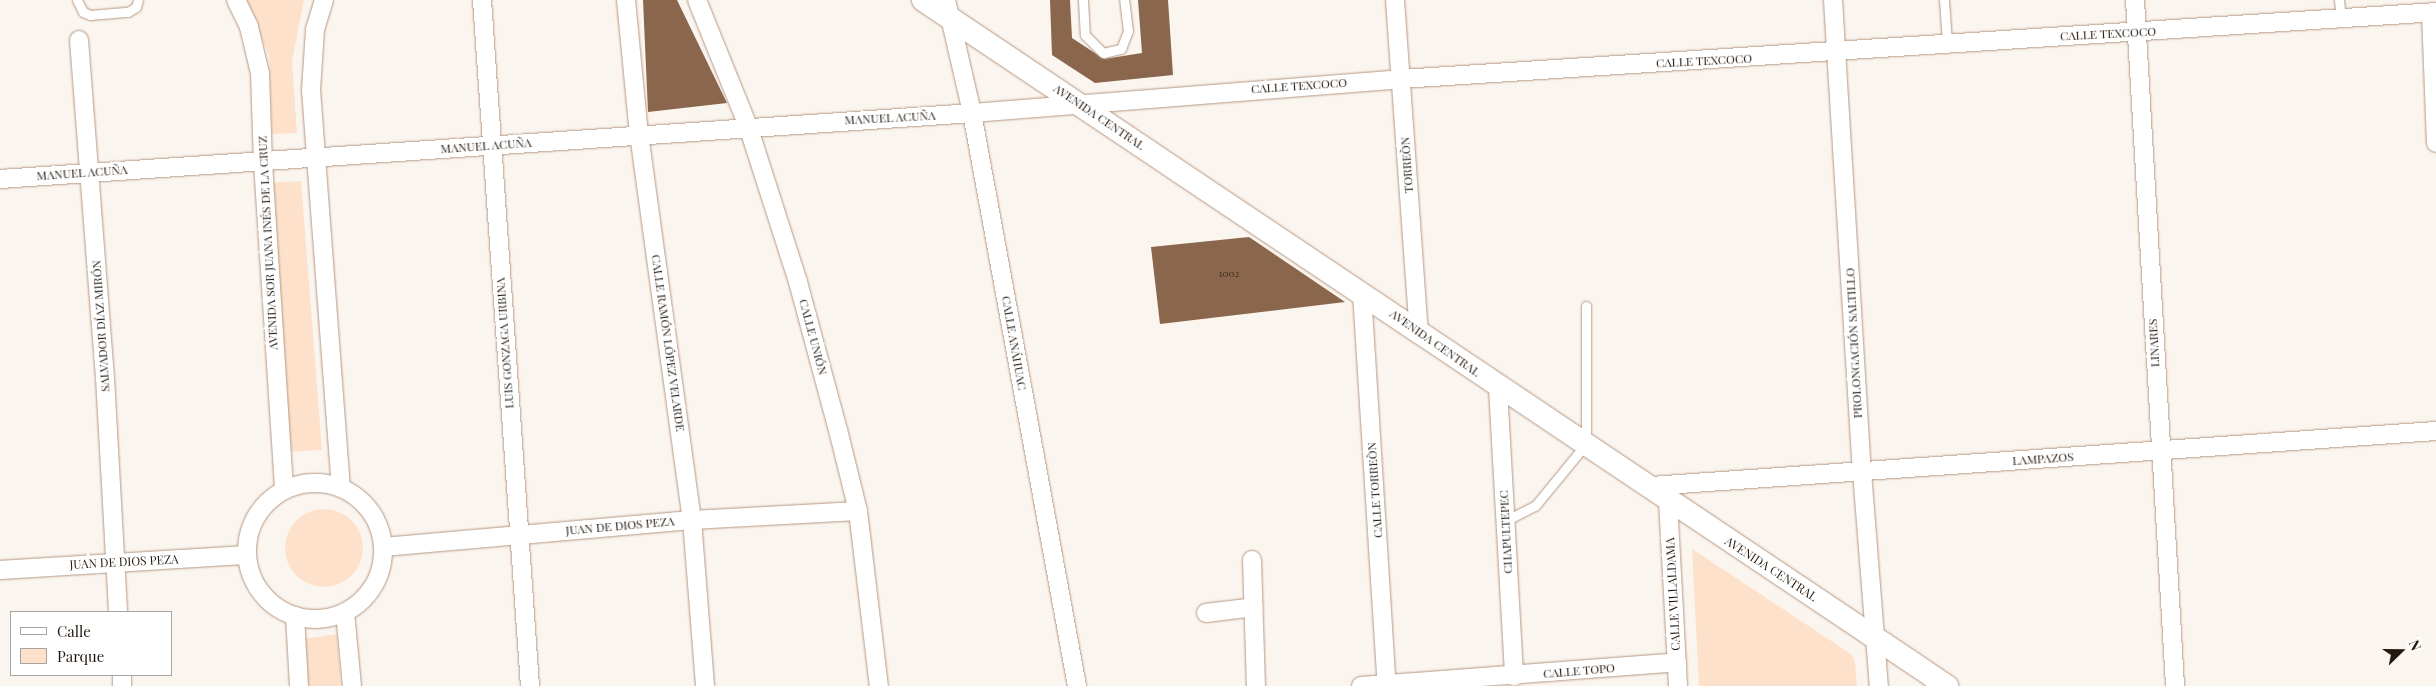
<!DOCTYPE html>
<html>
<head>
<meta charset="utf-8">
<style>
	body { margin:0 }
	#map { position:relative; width:2436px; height:686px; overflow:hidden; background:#fbf5f0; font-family:"Playfair Display",serif }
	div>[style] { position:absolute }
	.green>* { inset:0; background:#fde1cb }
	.round { border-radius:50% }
	.building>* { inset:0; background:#8a674c }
	.roads { filter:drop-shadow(0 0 1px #b69881) drop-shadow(0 0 1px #b69881) }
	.service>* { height:9px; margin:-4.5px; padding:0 4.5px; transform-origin:4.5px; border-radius:4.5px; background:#fff }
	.minor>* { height:18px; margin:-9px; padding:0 9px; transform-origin:9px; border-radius:9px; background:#fff }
	.minor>.ring { margin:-9px; padding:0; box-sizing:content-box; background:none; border:18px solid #fff; border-radius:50% }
	.tertiary>* { height:22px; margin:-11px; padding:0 11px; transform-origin:11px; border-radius:11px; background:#fff }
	span { translate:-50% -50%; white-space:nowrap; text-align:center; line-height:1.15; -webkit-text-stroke:5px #fff; paint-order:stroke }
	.number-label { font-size:10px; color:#3d2c1e }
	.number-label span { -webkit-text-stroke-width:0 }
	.street-label { font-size:12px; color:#23180f }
	.legend { position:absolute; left:10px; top:611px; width:162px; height:65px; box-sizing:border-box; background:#fff; border:1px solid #a7a39f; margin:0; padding:6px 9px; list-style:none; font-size:15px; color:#23180f }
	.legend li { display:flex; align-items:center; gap:10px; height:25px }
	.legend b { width:25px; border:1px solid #a7a39f }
	.north { position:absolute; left:2376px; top:626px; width:50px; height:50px; -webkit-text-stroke:4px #fff; paint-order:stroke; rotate:68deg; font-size:14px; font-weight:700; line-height:20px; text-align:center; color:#23180f }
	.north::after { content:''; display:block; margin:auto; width:18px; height:22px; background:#23180f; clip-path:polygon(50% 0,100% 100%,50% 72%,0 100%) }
</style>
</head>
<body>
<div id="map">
	<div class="green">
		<i style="clip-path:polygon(246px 0,304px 0,292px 61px,297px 133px,272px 134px,269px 56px)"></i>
		<i style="clip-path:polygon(301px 181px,322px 450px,283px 452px,268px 183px)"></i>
		<i class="round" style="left:285px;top:509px;width:78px;height:78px"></i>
		<i style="clip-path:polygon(1692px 549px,1851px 654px,1855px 661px,1857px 686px,1699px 686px)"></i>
		<i style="clip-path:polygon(337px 634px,341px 686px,307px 686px,303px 639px)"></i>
	</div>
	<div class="building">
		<i style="clip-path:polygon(643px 0,677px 0,727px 103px,648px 112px)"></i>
		<i style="clip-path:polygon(1050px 0,1070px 0,1072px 38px,1104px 59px,1142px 53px,1138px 0,1168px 0,1173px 75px,1095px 83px,1052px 55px)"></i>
		<i style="clip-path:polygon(1249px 237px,1345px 302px,1160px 324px,1151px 247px)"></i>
	</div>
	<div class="roads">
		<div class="service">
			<i style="left:77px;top:0;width:13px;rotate:63deg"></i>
			<i style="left:83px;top:12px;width:8px;rotate:23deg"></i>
			<i style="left:90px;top:15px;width:38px;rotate:-5deg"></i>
			<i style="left:128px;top:12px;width:9px;rotate:-32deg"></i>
			<i style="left:136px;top:7px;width:7px;rotate:-74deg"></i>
			<i style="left:1083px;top:0;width:35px;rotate:87deg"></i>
			<i style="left:1085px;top:35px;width:25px;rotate:45deg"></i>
			<i style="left:1103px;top:53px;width:18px;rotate:-13deg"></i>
			<i style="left:1121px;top:49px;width:19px;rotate:-69deg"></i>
			<i style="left:1128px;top:31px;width:31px;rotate:-97deg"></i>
			<i style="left:1944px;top:0;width:43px;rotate:86deg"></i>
			<i style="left:2339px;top:0;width:19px;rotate:84deg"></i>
			<i style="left:1505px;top:521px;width:34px;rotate:-27deg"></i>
			<i style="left:1535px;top:506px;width:80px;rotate:-50.6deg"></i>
			<i style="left:1586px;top:444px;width:138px;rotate:-90deg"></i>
		</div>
		<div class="minor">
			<i style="left:236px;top:0;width:30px;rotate:64deg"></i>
			<i style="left:249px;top:27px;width:47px;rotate:76.6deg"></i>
			<i style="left:260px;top:73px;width:90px;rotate:88.1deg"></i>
			<i style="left:263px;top:163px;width:328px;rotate:86.3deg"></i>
			<i style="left:324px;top:0;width:31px;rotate:107deg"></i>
			<i style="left:315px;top:30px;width:60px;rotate:93.8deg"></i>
			<i style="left:311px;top:90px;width:399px;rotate:85.7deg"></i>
			<i style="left:482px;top:0;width:688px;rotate:86deg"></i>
			<i style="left:626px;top:0;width:135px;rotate:84.5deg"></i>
			<i style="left:639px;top:134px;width:390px;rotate:82.2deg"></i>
			<i style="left:692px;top:520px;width:167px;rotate:85.5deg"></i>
			<i style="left:697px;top:0;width:136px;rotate:68deg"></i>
			<i style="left:748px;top:126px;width:164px;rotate:72.2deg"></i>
			<i style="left:798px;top:282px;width:153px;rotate:74.9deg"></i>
			<i style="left:838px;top:430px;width:83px;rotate:76.1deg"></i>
			<i style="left:858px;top:511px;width:176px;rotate:83.2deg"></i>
			<i style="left:946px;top:0;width:116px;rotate:77deg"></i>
			<i style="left:972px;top:113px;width:583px;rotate:79.62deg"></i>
			<i style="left:1395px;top:0;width:332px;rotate:85.9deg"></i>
			<i style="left:1833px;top:0;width:473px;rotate:86.5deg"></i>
			<i style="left:1862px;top:472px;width:215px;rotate:85.5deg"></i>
			<i style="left:2135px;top:0;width:687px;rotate:86.66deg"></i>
			<i style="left:2431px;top:13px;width:130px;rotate:87.8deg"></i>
			<i style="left:79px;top:40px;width:339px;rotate:85.6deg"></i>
			<i style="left:105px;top:378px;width:234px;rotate:86.8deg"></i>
			<i style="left:0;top:179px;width:974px;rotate:-3.88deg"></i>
			<i style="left:972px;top:113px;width:430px;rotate:-4.5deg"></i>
			<i style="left:1401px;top:79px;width:1037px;rotate:-3.7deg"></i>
			<i style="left:1362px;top:293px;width:394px;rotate:86.4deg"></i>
			<i style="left:1498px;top:388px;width:289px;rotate:86.8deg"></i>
			<i class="ring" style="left:247px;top:483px;width:118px;height:118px"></i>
			<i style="left:1651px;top:486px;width:787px;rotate:-4.01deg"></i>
			<i style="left:1668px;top:501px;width:185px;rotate:86.9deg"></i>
			<i style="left:383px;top:547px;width:310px;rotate:-5deg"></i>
			<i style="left:692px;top:520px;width:166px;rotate:-3.1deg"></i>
			<i style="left:1252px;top:560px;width:126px;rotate:88.2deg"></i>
			<i style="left:0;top:570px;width:247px;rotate:-3.5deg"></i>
			<i style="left:345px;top:612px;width:74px;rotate:84.6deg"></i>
			<i style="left:1206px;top:613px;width:48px;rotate:-7.1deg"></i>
			<i style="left:295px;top:616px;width:70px;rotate:86.7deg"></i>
			<i style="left:122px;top:675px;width:11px;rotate:90deg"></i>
			<i style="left:1361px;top:686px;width:317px;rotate:-4.3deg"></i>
		</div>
		<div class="tertiary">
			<i style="left:923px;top:0;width:1233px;rotate:33.82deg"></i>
		</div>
	</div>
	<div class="number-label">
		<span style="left:1229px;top:274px">1002</span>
	</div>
	<div class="street-label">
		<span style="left:2108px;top:34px;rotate:-3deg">CALLE TEXCOCO</span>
		<span style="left:1704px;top:61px;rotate:-3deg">CALLE TEXCOCO</span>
		<span style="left:1299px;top:86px;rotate:-4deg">CALLE TEXCOCO</span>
		<span style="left:1099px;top:117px;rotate:34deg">AVENIDA CENTRAL</span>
		<span style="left:890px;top:118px;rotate:-3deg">MANUEL ACUÑA</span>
		<span style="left:486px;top:146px;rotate:-4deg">MANUEL ACUÑA</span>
		<span style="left:1407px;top:165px;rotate:-94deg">TORREÒN</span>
		<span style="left:82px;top:173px;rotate:-4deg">MANUEL ACUÑA</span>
		<span style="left:268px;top:243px;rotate:-93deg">AVENIDA SOR JUANA INÉS DE LA CRUZ</span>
		<span style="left:101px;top:326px;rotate:-94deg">SALVADOR DÍAZ MIRÓN</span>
		<span style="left:813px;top:337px;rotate:75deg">CALLE UNIÓN</span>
		<span style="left:505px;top:343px;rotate:-94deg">LUIS GONZAGA URBINA</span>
		<span style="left:668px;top:343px;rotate:82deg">CALLE RAMÓN LÓPEZ VELARDE</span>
		<span style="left:1014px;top:343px;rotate:80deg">CALLE ANÁHUAC</span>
		<span style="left:1435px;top:343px;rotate:35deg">AVENIDA CENTRAL</span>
		<span style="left:1854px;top:343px;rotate:-93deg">PROLONGACIÓN SALTILLO</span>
		<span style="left:2154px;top:343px;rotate:-93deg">LINARES</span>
		<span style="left:2043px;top:459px;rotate:-4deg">LAMPAZOS</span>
		<span style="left:1375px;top:490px;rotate:-94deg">CALLE TORREÒN</span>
		<span style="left:620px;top:526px;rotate:-5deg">JUAN DE DIOS PEZA</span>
		<span style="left:1506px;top:532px;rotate:-93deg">CHAPULTEPEC</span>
		<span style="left:124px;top:562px;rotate:-3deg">JUAN DE DIOS PEZA</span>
		<span style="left:1771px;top:569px;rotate:33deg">AVENIDA CENTRAL</span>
		<span style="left:1673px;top:594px;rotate:-93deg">CALLE VILLALDAMA</span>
		<span style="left:1579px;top:671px;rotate:-5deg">CALLE TOPO</span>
	</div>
	<ul class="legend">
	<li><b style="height:6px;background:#fff"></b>Calle</li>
	<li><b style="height:14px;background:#fde1cb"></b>Parque</li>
	</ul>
	<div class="north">N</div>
</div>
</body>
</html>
